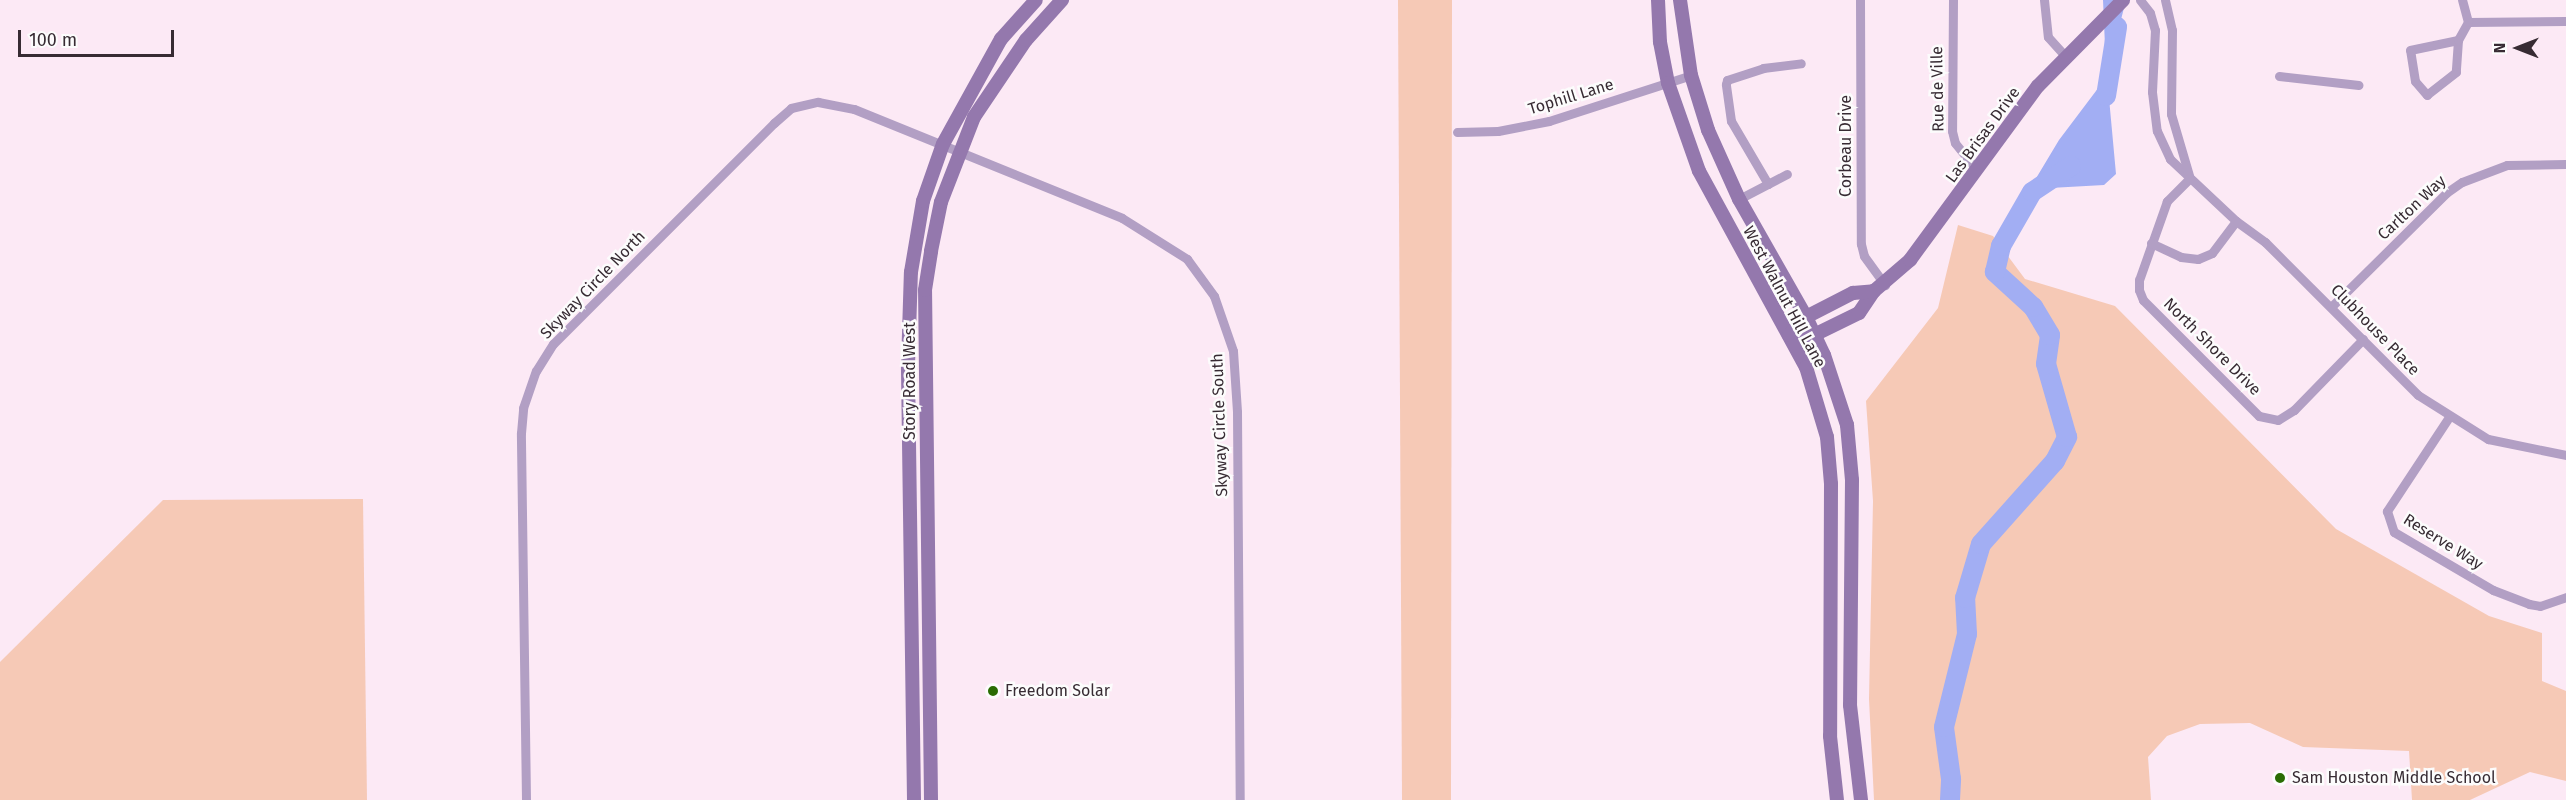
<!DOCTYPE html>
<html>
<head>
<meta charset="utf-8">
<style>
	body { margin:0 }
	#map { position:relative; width:2566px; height:800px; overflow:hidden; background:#fce9f5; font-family:"Fira Sans",sans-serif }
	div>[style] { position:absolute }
	.green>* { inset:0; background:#f6c9b6 }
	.water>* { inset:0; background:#a2aef3 }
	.river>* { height:20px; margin:-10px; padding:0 10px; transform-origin:10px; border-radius:10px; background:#a2aef3 }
	.street>* { height:9px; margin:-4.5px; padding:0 4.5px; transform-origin:4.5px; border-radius:4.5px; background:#b29fc4 }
	.secondary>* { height:14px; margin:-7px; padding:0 7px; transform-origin:7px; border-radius:7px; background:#9478ad }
	.dots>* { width:16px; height:16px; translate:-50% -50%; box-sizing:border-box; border:3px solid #fcfcfc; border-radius:50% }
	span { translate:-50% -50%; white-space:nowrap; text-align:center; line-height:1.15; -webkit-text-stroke:5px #fcfcfc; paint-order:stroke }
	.street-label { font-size:16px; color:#372b33 }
	.poi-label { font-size:16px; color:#372b33 }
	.left { translate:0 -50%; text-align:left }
	.north { position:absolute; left:2488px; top:18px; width:60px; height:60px; -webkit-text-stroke:4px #fcfcfc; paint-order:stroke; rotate:270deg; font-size:16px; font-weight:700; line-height:24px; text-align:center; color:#372b33 }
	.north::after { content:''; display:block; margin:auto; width:21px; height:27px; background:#372b33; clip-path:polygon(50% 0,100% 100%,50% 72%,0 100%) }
	.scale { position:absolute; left:18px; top:30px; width:156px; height:27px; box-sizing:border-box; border:3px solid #372b33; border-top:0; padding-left:8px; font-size:18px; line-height:21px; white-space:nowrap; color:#372b33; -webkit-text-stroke:4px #fcfcfc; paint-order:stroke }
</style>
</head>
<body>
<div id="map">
	<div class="green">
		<i style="clip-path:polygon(1398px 0,1452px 0,1451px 800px,1402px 800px)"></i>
		<i style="clip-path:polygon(1958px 225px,1993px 236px,2025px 279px,2115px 306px,2336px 529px,2489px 616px,2542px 633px,2542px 681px,2566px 691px,2566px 781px,2530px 772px,2470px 800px,2412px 800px,2409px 751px,2303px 747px,2250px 723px,2200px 724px,2167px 736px,2148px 757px,2151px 800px,1874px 800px,1869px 699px,1873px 501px,1866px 401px,1938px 308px)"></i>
		<i style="clip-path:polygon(363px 499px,367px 800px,0 800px,0 662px,163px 500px)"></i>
	</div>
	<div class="water">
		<i style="clip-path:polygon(2103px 0,2126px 0,2111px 59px,2109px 98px,2116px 174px,2104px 185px,2050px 188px,2047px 171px,2024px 220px,2014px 215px,2059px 140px,2099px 87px,2105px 46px)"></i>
	</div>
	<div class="river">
		<i style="left:2106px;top:96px;width:70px;rotate:-80.9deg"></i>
		<i style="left:1950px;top:800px;width:21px;rotate:-87deg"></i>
		<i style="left:1951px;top:779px;width:52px;rotate:-97.7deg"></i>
		<i style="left:1944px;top:727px;width:96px;rotate:-76.1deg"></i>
		<i style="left:1967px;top:634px;width:36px;rotate:-93deg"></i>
		<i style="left:1965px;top:598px;width:56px;rotate:-73.5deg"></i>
		<i style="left:1981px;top:544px;width:111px;rotate:-48.3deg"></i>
		<i style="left:2055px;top:461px;width:27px;rotate:-63deg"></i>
		<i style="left:2067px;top:437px;width:76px;rotate:-106deg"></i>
		<i style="left:2046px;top:364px;width:29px;rotate:-82deg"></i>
		<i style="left:2050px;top:335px;width:33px;rotate:-121deg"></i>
		<i style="left:2033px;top:307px;width:52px;rotate:-137.4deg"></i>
		<i style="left:1995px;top:272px;width:27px;rotate:-77deg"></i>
		<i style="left:2001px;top:246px;width:62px;rotate:-60.1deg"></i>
		<i style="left:2032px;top:192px;width:47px;rotate:-33.7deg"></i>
	</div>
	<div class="street">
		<i style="left:1860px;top:0;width:244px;rotate:89.8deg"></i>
		<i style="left:1861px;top:244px;width:12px;rotate:76deg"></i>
		<i style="left:1864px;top:256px;width:36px;rotate:54deg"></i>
		<i style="left:1953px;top:0;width:131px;rotate:90.4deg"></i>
		<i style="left:1952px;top:131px;width:12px;rotate:76deg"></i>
		<i style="left:1955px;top:143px;width:35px;rotate:51deg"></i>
		<i style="left:2044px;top:0;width:37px;rotate:84deg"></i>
		<i style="left:2048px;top:37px;width:27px;rotate:48deg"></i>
		<i style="left:2140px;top:0;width:16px;rotate:52deg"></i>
		<i style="left:2150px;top:13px;width:18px;rotate:74deg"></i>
		<i style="left:2155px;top:30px;width:62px;rotate:92.8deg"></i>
		<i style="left:2152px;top:92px;width:39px;rotate:83deg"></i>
		<i style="left:2157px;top:131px;width:31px;rotate:65deg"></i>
		<i style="left:2170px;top:159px;width:91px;rotate:43.2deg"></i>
		<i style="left:2236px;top:221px;width:36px;rotate:36deg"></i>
		<i style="left:2265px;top:242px;width:216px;rotate:45deg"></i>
		<i style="left:2418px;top:395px;width:83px;rotate:32.2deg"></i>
		<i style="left:2488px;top:439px;width:80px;rotate:11.6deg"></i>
		<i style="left:2165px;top:0;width:31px;rotate:77deg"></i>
		<i style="left:2172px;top:30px;width:84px;rotate:90.7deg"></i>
		<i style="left:2171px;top:114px;width:64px;rotate:73.6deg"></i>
		<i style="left:2468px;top:22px;width:98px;rotate:-0.6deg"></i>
		<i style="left:2458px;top:40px;width:32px;rotate:94deg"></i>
		<i style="left:2456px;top:72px;width:37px;rotate:142deg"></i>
		<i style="left:2427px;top:95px;width:18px;rotate:-131deg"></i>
		<i style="left:2415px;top:81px;width:31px;rotate:-99deg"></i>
		<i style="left:2410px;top:50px;width:49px;rotate:-11.8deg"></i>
		<i style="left:2458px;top:40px;width:21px;rotate:-61deg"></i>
		<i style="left:2468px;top:22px;width:23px;rotate:-105deg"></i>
		<i style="left:2279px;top:76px;width:80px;rotate:6.5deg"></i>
		<i style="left:1457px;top:132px;width:41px;rotate:-1.4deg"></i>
		<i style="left:1498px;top:131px;width:52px;rotate:-11.1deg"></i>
		<i style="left:1549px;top:121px;width:149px;rotate:-17.9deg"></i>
		<i style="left:2190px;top:178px;width:33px;rotate:135deg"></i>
		<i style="left:2167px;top:201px;width:84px;rotate:109.5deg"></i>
		<i style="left:2139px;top:280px;width:10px;rotate:90deg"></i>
		<i style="left:2139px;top:290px;width:11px;rotate:68deg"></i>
		<i style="left:2143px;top:300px;width:164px;rotate:45deg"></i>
		<i style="left:2259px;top:416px;width:19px;rotate:12deg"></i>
		<i style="left:2278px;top:420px;width:19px;rotate:-32deg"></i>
		<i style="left:2294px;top:410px;width:99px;rotate:-45.8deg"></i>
		<i style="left:1768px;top:184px;width:73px;rotate:-120.4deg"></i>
		<i style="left:1731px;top:121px;width:37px;rotate:-98deg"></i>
		<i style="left:1726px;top:84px;width:4px;rotate:-76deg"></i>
		<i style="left:1727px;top:80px;width:38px;rotate:-18deg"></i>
		<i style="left:1763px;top:68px;width:38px;rotate:-7deg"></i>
		<i style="left:1739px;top:199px;width:54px;rotate:-27.5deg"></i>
		<i style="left:2151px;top:243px;width:33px;rotate:25deg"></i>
		<i style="left:2181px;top:257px;width:17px;rotate:7deg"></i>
		<i style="left:2198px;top:259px;width:15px;rotate:-23deg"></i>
		<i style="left:2212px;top:253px;width:40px;rotate:-53deg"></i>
		<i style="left:2332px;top:306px;width:161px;rotate:-44.7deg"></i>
		<i style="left:2446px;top:193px;width:19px;rotate:-35deg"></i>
		<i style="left:2462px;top:182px;width:48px;rotate:-20.7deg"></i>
		<i style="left:2507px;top:165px;width:59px;rotate:-1deg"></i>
		<i style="left:2449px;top:417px;width:113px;rotate:123.4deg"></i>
		<i style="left:2387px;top:511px;width:22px;rotate:72deg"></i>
		<i style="left:2394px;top:532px;width:115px;rotate:30.4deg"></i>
		<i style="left:2493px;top:590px;width:39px;rotate:21deg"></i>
		<i style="left:2529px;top:604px;width:11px;rotate:10deg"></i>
		<i style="left:2540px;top:606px;width:28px;rotate:-19deg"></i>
		<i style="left:526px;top:800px;width:367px;rotate:-90.8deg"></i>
		<i style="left:521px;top:433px;width:25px;rotate:-85deg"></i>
		<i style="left:523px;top:408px;width:39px;rotate:-71deg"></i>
		<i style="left:536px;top:371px;width:32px;rotate:-58deg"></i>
		<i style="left:553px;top:344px;width:313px;rotate:-45deg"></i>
		<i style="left:774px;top:123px;width:23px;rotate:-41deg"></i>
		<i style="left:791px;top:108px;width:28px;rotate:-13deg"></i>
		<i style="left:818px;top:102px;width:37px;rotate:11deg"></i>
		<i style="left:854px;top:109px;width:289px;rotate:22.1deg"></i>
		<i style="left:1122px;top:218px;width:77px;rotate:32.2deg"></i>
		<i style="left:1187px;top:259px;width:46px;rotate:53.9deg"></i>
		<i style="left:1214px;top:296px;width:58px;rotate:70.9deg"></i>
		<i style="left:1233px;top:351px;width:61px;rotate:86.2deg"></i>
		<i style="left:1237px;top:412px;width:388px;rotate:89.6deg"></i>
	</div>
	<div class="secondary">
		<i style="left:1658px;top:0;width:42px;rotate:87.3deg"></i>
		<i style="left:1660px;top:42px;width:42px;rotate:79deg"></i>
		<i style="left:1668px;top:83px;width:93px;rotate:70.6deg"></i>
		<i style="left:1699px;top:171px;width:223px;rotate:61.4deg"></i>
		<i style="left:1806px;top:367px;width:73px;rotate:73.3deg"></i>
		<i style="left:1827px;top:437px;width:47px;rotate:85.1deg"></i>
		<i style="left:1831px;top:484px;width:252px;rotate:90.2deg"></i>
		<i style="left:1830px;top:736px;width:64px;rotate:83.8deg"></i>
		<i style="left:1680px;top:0;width:76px;rotate:81.7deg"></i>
		<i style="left:1691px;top:75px;width:58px;rotate:72.8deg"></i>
		<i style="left:1708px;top:130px;width:76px;rotate:65.8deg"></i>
		<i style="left:1739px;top:199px;width:136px;rotate:60.4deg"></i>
		<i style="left:1806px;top:317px;width:42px;rotate:64.7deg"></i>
		<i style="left:1824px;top:355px;width:74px;rotate:71.8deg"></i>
		<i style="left:1847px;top:425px;width:55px;rotate:84.8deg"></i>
		<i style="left:1852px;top:480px;width:225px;rotate:90.5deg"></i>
		<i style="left:1850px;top:705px;width:96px;rotate:83.4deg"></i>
		<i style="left:1789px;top:335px;width:25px"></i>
		<i style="left:1814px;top:335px;width:50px;rotate:-26.1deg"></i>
		<i style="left:1859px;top:313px;width:27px;rotate:-56deg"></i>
		<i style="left:1874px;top:291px;width:48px;rotate:-40.7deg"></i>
		<i style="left:1910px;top:260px;width:216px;rotate:-53.7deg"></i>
		<i style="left:2038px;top:86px;width:121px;rotate:-45.3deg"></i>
		<i style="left:1789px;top:335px;width:25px;rotate:-47deg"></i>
		<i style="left:1806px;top:317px;width:53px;rotate:-27.1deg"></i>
		<i style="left:1853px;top:293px;width:21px;rotate:-5deg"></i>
		<i style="left:914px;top:800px;width:435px;rotate:-90.8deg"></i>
		<i style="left:908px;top:365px;width:93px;rotate:-88.2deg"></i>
		<i style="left:911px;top:272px;width:72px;rotate:-80.4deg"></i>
		<i style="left:923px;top:201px;width:60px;rotate:-70.7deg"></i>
		<i style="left:943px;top:144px;width:120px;rotate:-61.1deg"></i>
		<i style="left:1001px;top:39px;width:52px;rotate:-48.1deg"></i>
		<i style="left:931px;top:800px;width:510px;rotate:-90.67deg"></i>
		<i style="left:925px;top:290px;width:39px;rotate:-81deg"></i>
		<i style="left:931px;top:251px;width:50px;rotate:-78.5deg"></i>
		<i style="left:941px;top:202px;width:91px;rotate:-68.8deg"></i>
		<i style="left:974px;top:117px;width:93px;rotate:-56deg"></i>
		<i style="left:1026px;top:40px;width:54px;rotate:-48deg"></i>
	</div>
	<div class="dots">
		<i style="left:993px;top:691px;background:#2a6c03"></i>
		<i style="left:2280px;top:778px;background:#2a6c03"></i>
	</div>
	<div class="street-label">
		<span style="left:1938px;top:89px;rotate:-91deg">Rue de Ville</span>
		<span style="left:1571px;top:97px;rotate:-17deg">Tophill Lane</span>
		<span style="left:1983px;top:135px;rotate:-54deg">Las Brisas Drive</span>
		<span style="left:1846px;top:146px;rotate:-90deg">Corbeau Drive</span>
		<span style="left:2412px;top:208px;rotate:-43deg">Carlton Way</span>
		<span style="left:593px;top:285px;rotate:-46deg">Skyway Circle North</span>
		<span style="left:1784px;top:297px;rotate:62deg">West Walnut Hill Lane</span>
		<span style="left:2375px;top:330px;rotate:46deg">Clubhouse Place</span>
		<span style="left:2212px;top:347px;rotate:45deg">North Shore Drive</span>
		<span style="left:910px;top:381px;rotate:-90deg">Story Road West</span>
		<span style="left:1220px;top:425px;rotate:-92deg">Skyway Circle South</span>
		<span style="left:2443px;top:542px;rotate:32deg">Reserve Way</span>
	</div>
	<div class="poi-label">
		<span class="left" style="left:1005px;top:691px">Freedom Solar</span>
		<span class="left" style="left:2292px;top:778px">Sam Houston Middle School</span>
	</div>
	<div class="north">N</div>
	<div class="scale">100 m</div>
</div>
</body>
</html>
